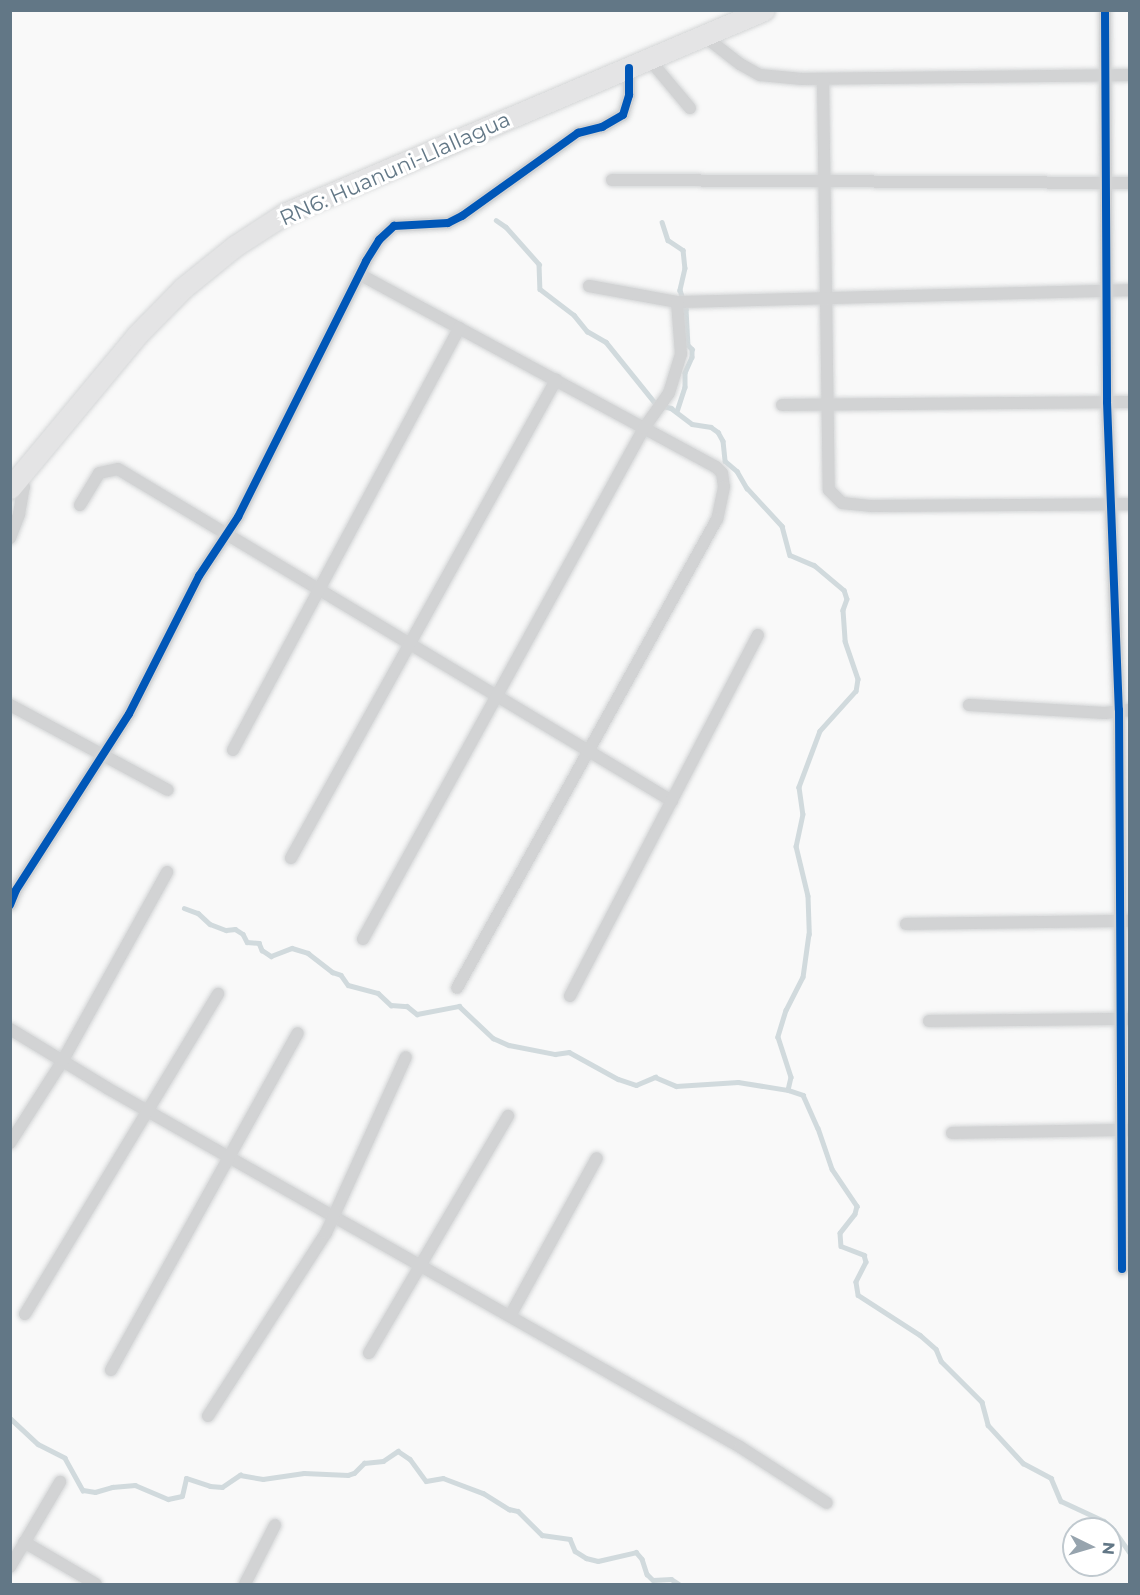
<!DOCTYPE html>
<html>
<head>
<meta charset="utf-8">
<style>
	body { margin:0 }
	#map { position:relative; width:1140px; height:1595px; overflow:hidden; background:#f9f9f9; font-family:Montserrat,sans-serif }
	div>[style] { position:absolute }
	.stream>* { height:4.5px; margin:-2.25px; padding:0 2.25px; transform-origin:2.25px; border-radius:2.25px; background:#d1dadd }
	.roads { filter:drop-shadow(0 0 2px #d4d6d7) drop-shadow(0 0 2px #d4d6d7) }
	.street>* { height:12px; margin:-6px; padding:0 6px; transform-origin:6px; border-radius:6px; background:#d2d3d4 }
	.highway>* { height:21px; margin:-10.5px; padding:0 10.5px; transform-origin:10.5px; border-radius:10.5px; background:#e4e4e5 }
	.cycleway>* { height:8px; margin:-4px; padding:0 4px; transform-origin:4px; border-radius:4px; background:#0057b8 }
	span { translate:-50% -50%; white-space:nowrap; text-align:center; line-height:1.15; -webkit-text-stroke:6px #fff; paint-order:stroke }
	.street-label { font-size:21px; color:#627786 }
	.frame { position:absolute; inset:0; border:12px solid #627786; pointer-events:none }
	.north { position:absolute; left:1062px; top:1517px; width:60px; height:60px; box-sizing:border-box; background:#fff; border:2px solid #c0c9cf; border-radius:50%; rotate:95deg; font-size:16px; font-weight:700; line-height:24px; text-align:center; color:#627786 }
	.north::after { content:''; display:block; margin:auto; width:21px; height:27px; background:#97a4ae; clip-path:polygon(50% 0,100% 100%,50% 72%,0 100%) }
</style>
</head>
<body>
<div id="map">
	<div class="stream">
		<i style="left:496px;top:220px;width:12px;rotate:35deg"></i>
		<i style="left:506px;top:227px;width:50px;rotate:48.3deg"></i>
		<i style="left:539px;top:264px;width:25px;rotate:88deg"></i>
		<i style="left:540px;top:289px;width:43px;rotate:37.4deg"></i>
		<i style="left:574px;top:315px;width:21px;rotate:51deg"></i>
		<i style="left:587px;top:331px;width:22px;rotate:30deg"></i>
		<i style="left:606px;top:342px;width:80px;rotate:51.1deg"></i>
		<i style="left:656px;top:404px;width:16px;rotate:15deg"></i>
		<i style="left:671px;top:408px;width:26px;rotate:37deg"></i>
		<i style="left:692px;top:424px;width:19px;rotate:9deg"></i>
		<i style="left:711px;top:427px;width:9px;rotate:36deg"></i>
		<i style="left:718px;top:432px;width:10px;rotate:61deg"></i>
		<i style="left:723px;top:441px;width:20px;rotate:84deg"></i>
		<i style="left:725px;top:461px;width:16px;rotate:40deg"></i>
		<i style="left:737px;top:471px;width:20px;rotate:60deg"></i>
		<i style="left:747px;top:488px;width:52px;rotate:47.4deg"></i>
		<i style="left:782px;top:526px;width:30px;rotate:75deg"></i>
		<i style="left:790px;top:555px;width:26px;rotate:23deg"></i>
		<i style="left:814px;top:565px;width:39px;rotate:40deg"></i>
		<i style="left:844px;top:590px;width:9px;rotate:72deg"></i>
		<i style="left:847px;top:599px;width:12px;rotate:110deg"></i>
		<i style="left:843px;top:610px;width:31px;rotate:86deg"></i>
		<i style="left:845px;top:641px;width:40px;rotate:71.1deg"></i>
		<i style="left:858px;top:679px;width:12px;rotate:99deg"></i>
		<i style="left:856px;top:691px;width:54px;rotate:132deg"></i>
		<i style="left:820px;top:731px;width:60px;rotate:110.6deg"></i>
		<i style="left:799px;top:787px;width:27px;rotate:82deg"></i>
		<i style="left:803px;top:814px;width:33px;rotate:102deg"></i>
		<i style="left:796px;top:846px;width:51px;rotate:76.5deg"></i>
		<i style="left:808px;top:896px;width:38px;rotate:88deg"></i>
		<i style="left:809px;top:934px;width:43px;rotate:97.9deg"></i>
		<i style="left:803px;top:977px;width:37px;rotate:117deg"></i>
		<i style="left:786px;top:1010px;width:28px;rotate:107deg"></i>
		<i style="left:778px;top:1037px;width:42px;rotate:72deg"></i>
		<i style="left:791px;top:1077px;width:13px;rotate:103deg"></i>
		<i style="left:662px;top:222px;width:19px;rotate:72deg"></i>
		<i style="left:668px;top:240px;width:18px;rotate:34deg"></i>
		<i style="left:683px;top:250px;width:18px;rotate:84deg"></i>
		<i style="left:685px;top:268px;width:23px;rotate:103deg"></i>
		<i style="left:680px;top:290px;width:20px;rotate:72deg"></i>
		<i style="left:686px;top:309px;width:36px;rotate:87deg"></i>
		<i style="left:688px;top:345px;width:6px;rotate:45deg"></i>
		<i style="left:692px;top:349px;width:8px;rotate:90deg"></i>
		<i style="left:692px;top:357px;width:17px;rotate:114deg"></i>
		<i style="left:685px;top:373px;width:14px;rotate:90deg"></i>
		<i style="left:685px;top:387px;width:26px;rotate:108deg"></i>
		<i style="left:184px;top:908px;width:15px;rotate:20deg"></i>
		<i style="left:198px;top:913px;width:16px;rotate:43deg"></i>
		<i style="left:210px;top:924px;width:17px;rotate:21deg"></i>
		<i style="left:226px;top:930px;width:9px;rotate:-6deg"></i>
		<i style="left:235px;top:929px;width:9px;rotate:32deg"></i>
		<i style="left:243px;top:934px;width:9px;rotate:63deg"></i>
		<i style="left:247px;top:942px;width:12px;rotate:5deg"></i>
		<i style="left:259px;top:943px;width:8px;rotate:67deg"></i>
		<i style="left:262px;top:950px;width:11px;rotate:34deg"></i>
		<i style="left:271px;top:956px;width:22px;rotate:-21deg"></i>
		<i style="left:292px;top:948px;width:17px;rotate:17deg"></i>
		<i style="left:308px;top:953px;width:31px;rotate:38deg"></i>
		<i style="left:332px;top:972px;width:9px;rotate:18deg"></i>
		<i style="left:341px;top:975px;width:12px;rotate:55deg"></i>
		<i style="left:348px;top:985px;width:31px;rotate:15deg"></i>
		<i style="left:378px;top:993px;width:18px;rotate:43deg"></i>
		<i style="left:391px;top:1005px;width:16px;rotate:4deg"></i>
		<i style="left:407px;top:1006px;width:13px;rotate:39deg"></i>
		<i style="left:417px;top:1014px;width:43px;rotate:-10.8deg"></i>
		<i style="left:459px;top:1006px;width:47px;rotate:43.3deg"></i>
		<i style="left:493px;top:1038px;width:17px;rotate:24deg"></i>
		<i style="left:509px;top:1045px;width:47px;rotate:11.1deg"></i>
		<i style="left:555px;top:1054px;width:14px;rotate:-8deg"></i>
		<i style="left:569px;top:1052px;width:56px;rotate:28.9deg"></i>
		<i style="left:618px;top:1079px;width:19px;rotate:18deg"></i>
		<i style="left:636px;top:1085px;width:21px;rotate:-23deg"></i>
		<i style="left:655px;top:1077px;width:23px;rotate:23deg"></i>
		<i style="left:676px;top:1086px;width:62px;rotate:-3.7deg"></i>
		<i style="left:738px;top:1082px;width:51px;rotate:9.1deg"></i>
		<i style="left:788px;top:1090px;width:16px;rotate:18deg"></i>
		<i style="left:803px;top:1095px;width:36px;rotate:66deg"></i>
		<i style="left:818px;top:1128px;width:43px;rotate:71.1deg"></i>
		<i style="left:832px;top:1169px;width:45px;rotate:56deg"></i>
		<i style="left:857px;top:1206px;width:8px;rotate:104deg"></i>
		<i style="left:855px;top:1214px;width:24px;rotate:128deg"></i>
		<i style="left:840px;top:1233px;width:13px;rotate:86deg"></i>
		<i style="left:841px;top:1246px;width:25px;rotate:21deg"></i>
		<i style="left:864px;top:1255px;width:7px;rotate:74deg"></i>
		<i style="left:866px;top:1262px;width:22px;rotate:117deg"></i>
		<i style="left:856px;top:1282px;width:13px;rotate:81deg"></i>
		<i style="left:858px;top:1295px;width:74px;rotate:32.8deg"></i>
		<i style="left:920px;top:1335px;width:21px;rotate:41deg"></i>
		<i style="left:936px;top:1349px;width:13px;rotate:67deg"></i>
		<i style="left:941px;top:1361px;width:58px;rotate:45deg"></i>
		<i style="left:982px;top:1402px;width:24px;rotate:75deg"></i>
		<i style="left:988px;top:1425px;width:52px;rotate:47.4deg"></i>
		<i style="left:1023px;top:1463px;width:32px;rotate:28deg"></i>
		<i style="left:1051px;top:1478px;width:25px;rotate:67deg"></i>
		<i style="left:1061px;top:1501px;width:47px;rotate:24.9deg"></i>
		<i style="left:1104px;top:1521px;width:13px;rotate:42deg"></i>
		<i style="left:1114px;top:1530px;width:28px;rotate:55deg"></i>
		<i style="left:10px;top:1418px;width:38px;rotate:43deg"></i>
		<i style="left:38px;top:1444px;width:30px;rotate:27deg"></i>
		<i style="left:65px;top:1458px;width:37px;rotate:61deg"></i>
		<i style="left:83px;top:1490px;width:12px;rotate:9deg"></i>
		<i style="left:95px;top:1492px;width:18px;rotate:-16deg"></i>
		<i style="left:112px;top:1487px;width:23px;rotate:-5deg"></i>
		<i style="left:135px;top:1485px;width:36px;rotate:23deg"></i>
		<i style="left:168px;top:1499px;width:14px;rotate:-12deg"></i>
		<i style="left:182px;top:1496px;width:18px;rotate:-77deg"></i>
		<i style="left:186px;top:1478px;width:25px;rotate:18deg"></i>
		<i style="left:210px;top:1486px;width:12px;rotate:5deg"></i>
		<i style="left:222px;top:1487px;width:22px;rotate:-34deg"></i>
		<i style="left:240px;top:1475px;width:23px;rotate:10deg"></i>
		<i style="left:263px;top:1479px;width:41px;rotate:-8.3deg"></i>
		<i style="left:304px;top:1473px;width:44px;rotate:2.6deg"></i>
		<i style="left:348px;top:1475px;width:6px;rotate:-18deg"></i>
		<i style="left:354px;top:1473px;width:14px;rotate:-45deg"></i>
		<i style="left:364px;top:1463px;width:19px;rotate:-6deg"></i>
		<i style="left:383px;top:1461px;width:18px;rotate:-34deg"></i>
		<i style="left:398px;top:1451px;width:14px;rotate:34deg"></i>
		<i style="left:410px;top:1459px;width:27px;rotate:54deg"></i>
		<i style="left:426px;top:1481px;width:17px;rotate:-10deg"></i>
		<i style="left:443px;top:1478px;width:43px;rotate:20.6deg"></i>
		<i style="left:483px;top:1493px;width:31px;rotate:32deg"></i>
		<i style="left:509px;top:1509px;width:9px;rotate:13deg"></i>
		<i style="left:518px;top:1511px;width:34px;rotate:45deg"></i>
		<i style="left:542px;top:1535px;width:28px;rotate:8deg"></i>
		<i style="left:570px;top:1539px;width:13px;rotate:67deg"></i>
		<i style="left:575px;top:1551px;width:13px;rotate:32deg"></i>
		<i style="left:586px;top:1558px;width:12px;rotate:14deg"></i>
		<i style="left:598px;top:1561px;width:39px;rotate:-13deg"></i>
		<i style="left:636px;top:1552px;width:9px;rotate:49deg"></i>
		<i style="left:642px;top:1559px;width:16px;rotate:72deg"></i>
		<i style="left:647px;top:1574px;width:8px;rotate:45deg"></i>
		<i style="left:653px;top:1580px;width:18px;rotate:-3deg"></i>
		<i style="left:671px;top:1579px;width:9px;rotate:32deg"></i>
	</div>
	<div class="roads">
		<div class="street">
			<i style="left:1105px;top:10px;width:392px;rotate:89.7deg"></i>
			<i style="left:1107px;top:402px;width:308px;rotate:87.8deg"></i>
			<i style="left:1119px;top:710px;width:559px;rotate:89.69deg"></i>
			<i style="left:704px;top:36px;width:46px;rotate:37.9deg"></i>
			<i style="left:740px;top:64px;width:23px;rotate:29deg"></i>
			<i style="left:760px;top:75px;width:42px;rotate:5.4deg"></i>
			<i style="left:802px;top:79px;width:328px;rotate:-0.7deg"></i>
			<i style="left:649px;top:59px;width:64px;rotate:50.1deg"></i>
			<i style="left:823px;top:79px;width:411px;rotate:89.2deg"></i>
			<i style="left:829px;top:490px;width:18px;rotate:45deg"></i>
			<i style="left:842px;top:503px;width:30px;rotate:6deg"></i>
			<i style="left:872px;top:506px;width:258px;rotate:-0.4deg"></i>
			<i style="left:612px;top:180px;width:518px;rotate:0.33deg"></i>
			<i style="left:359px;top:274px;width:406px;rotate:28.4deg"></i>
			<i style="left:716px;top:467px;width:8px;rotate:45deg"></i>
			<i style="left:722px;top:473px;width:14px;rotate:82deg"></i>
			<i style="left:724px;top:487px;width:33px;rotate:102deg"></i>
			<i style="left:717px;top:519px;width:536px;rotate:119deg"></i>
			<i style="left:589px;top:286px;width:89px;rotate:10.3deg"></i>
			<i style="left:677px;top:302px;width:453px;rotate:-1.5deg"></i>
			<i style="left:782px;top:405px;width:348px;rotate:-0.5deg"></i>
			<i style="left:80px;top:505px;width:37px;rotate:-59deg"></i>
			<i style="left:99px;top:473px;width:19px;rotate:-12deg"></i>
			<i style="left:118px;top:469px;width:646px;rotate:30.93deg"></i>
			<i style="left:10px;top:538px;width:26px;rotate:-69deg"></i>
			<i style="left:19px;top:514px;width:27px;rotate:-80deg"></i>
			<i style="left:24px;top:487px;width:14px;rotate:-107deg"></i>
			<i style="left:10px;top:705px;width:179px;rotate:28.3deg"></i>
			<i style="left:969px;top:705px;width:136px;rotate:3.4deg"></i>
			<i style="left:1105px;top:713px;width:25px;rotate:-7deg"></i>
			<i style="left:233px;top:750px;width:479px;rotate:-61.8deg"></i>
			<i style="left:291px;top:858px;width:547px;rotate:-61deg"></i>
			<i style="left:10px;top:905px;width:16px;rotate:-68deg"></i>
			<i style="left:16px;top:890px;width:209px;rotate:-57.3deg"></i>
			<i style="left:129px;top:714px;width:155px;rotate:-63.1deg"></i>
			<i style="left:199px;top:576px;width:71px;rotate:-56.5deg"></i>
			<i style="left:238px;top:517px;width:286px;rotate:-63.4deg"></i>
			<i style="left:366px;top:261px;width:25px;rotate:-58deg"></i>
			<i style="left:379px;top:240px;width:21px;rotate:-43deg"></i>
			<i style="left:394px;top:226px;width:54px;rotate:-3.2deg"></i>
			<i style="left:448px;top:223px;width:16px;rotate:-27deg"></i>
			<i style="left:462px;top:216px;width:143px;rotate:-35.6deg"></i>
			<i style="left:578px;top:133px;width:25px;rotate:-14deg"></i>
			<i style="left:602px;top:127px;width:24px;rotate:-30deg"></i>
			<i style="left:623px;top:115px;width:21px;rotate:-73deg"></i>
			<i style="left:629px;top:95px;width:27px;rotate:-90deg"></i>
			<i style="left:906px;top:924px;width:224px;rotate:-0.8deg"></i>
			<i style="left:363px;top:939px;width:583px;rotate:-61.19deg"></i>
			<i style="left:644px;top:428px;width:43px;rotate:-54.5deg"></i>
			<i style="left:669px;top:393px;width:41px;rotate:-72.9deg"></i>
			<i style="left:681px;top:354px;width:52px;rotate:-94.4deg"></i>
			<i style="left:570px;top:996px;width:407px;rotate:-62.5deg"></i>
			<i style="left:929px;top:1021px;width:201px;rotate:-0.6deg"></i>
			<i style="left:10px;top:1029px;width:114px;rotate:31.3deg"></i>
			<i style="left:107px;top:1088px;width:728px;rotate:29.56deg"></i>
			<i style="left:740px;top:1447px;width:103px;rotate:32.8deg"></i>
			<i style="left:952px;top:1133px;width:176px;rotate:-1deg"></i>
			<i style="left:10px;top:1143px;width:98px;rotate:-57.4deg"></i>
			<i style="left:63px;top:1060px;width:215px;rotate:-61deg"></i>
			<i style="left:25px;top:1314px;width:374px;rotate:-58.9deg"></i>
			<i style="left:510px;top:1316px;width:180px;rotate:-61.2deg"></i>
			<i style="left:369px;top:1353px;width:275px;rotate:-59.6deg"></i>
			<i style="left:111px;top:1370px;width:385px;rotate:-61deg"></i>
			<i style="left:208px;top:1416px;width:218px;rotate:-57.2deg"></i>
			<i style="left:326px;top:1233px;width:193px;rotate:-65.6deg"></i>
			<i style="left:24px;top:1542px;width:83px;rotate:30.3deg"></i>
			<i style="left:10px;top:1567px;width:99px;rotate:-59.5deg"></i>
			<i style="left:245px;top:1584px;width:66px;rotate:-63deg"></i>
		</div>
		<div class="highway">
			<i style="left:10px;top:488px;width:197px;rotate:-50.3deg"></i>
			<i style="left:136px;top:336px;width:67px;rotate:-45.6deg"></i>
			<i style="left:183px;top:288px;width:67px;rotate:-38.9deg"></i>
			<i style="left:235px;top:246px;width:61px;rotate:-32.9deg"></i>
			<i style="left:286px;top:213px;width:519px;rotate:-23.01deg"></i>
		</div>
	</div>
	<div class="cycleway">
		<i style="left:1105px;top:10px;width:392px;rotate:89.7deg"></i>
		<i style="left:1107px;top:402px;width:308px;rotate:87.8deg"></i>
		<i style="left:1119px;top:710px;width:559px;rotate:89.69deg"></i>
		<i style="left:10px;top:905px;width:16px;rotate:-68deg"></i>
		<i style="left:16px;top:890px;width:209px;rotate:-57.3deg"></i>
		<i style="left:129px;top:714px;width:155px;rotate:-63.1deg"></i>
		<i style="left:199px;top:576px;width:71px;rotate:-56.5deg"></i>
		<i style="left:238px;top:517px;width:286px;rotate:-63.4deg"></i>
		<i style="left:366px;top:261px;width:25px;rotate:-58deg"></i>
		<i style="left:379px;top:240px;width:21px;rotate:-43deg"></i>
		<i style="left:394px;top:226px;width:54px;rotate:-3.2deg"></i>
		<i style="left:448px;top:223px;width:16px;rotate:-27deg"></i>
		<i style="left:462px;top:216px;width:143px;rotate:-35.6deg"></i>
		<i style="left:578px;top:133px;width:25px;rotate:-14deg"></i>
		<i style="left:602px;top:127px;width:24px;rotate:-30deg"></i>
		<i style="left:623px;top:115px;width:21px;rotate:-73deg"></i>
		<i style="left:629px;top:95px;width:27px;rotate:-90deg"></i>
	</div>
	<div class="street-label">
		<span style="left:395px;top:169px;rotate:-24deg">RN6: Huanuni-Llallagua</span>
	</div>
	<div class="frame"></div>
	<div class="north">N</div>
</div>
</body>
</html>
